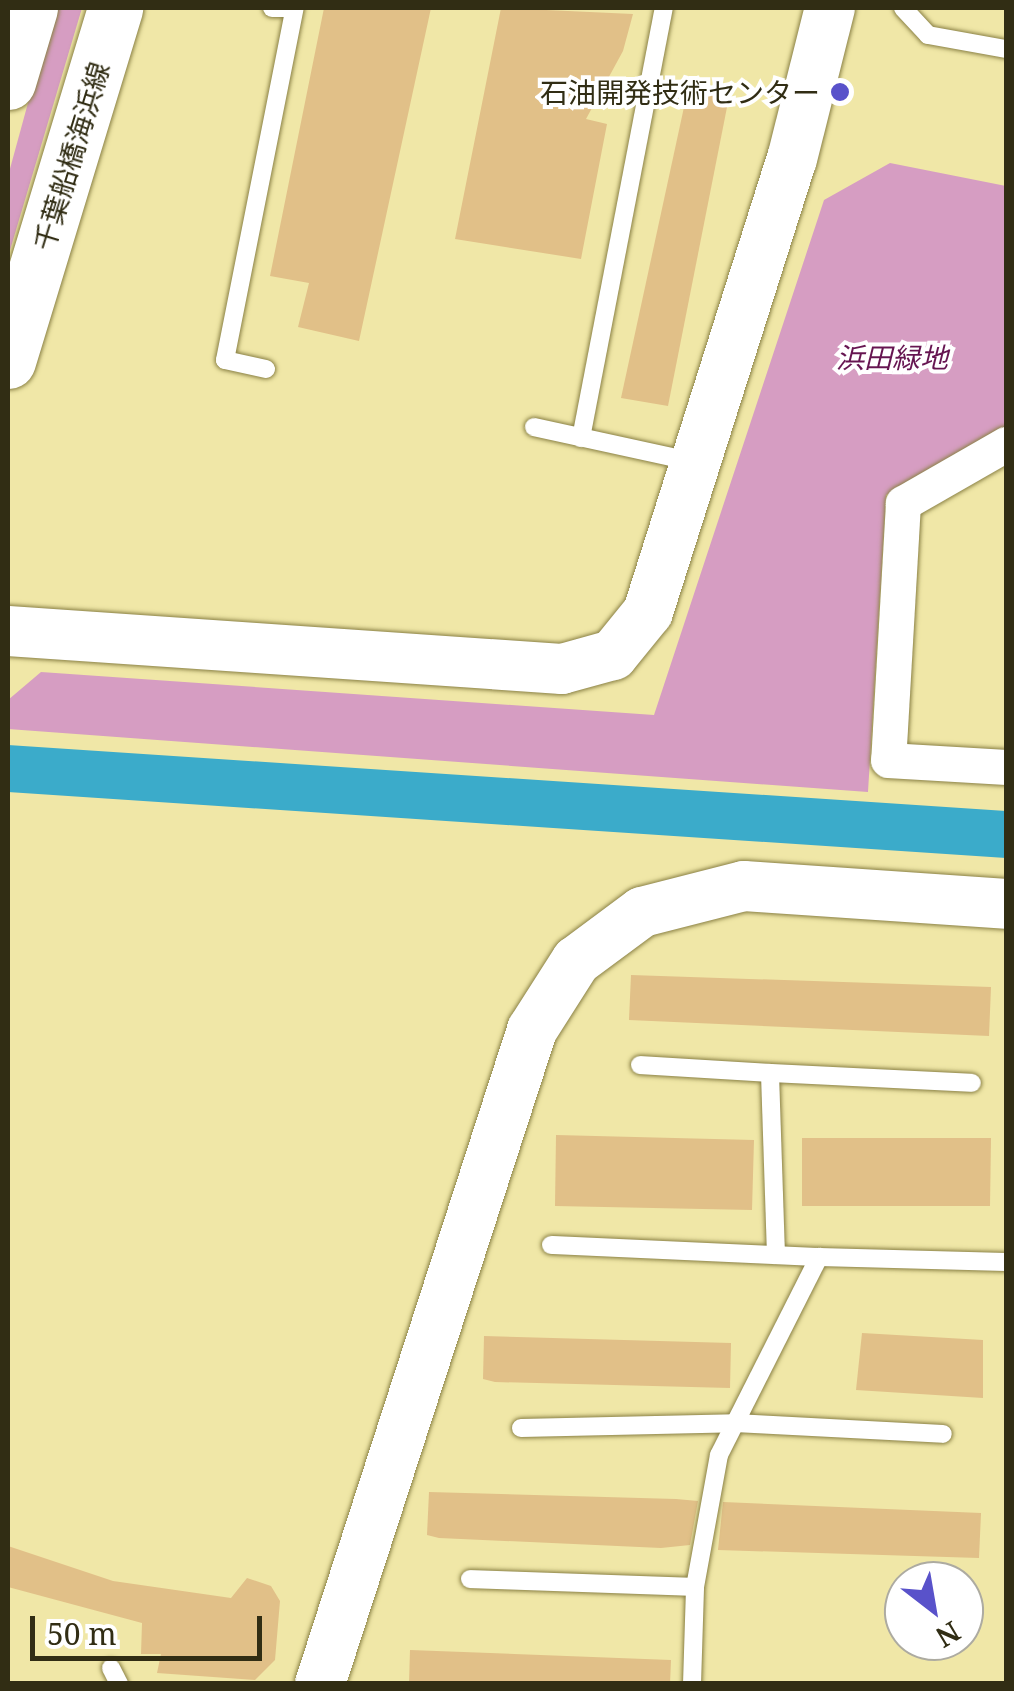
<!DOCTYPE html>
<html>
<head>
<meta charset="utf-8">
<style>
	body { margin:0 }
	#map { position:relative; width:1014px; height:1691px; overflow:hidden; background:#f0e7a7; font-family:"Noto Serif","Noto Sans JP",serif }
	div>[style] { position:absolute }
	.green>* { inset:0; background:#d69dc2 }
	.water>* { inset:0; background:#3babca }
	.building>* { inset:0; background:#e1c088 }
	.roads { filter:drop-shadow(0 0 2px #8a8145) drop-shadow(0 0 2px #8a8145) }
	.lane>* { height:18px; margin:-9px; padding:0 9px; transform-origin:9px; border-radius:9px; background:#fff }
	.street>* { height:35px; margin:-17.5px; padding:0 17.5px; transform-origin:17.5px; border-radius:17.5px; background:#fff }
	.secondary>* { height:50px; margin:-25px; padding:0 25px; transform-origin:25px; border-radius:25px; background:#fff }
	.primary>* { height:55px; margin:-27.5px; padding:0 27.5px; transform-origin:27.5px; border-radius:27.5px; background:#fff }
	.dots>* { width:28px; height:28px; translate:-50% -50%; box-sizing:border-box; border:5px solid #fff; border-radius:50% }
	span { translate:-50% -50%; white-space:nowrap; text-align:center; line-height:1.15; -webkit-text-stroke:8px #fff; paint-order:stroke }
	.poi-label { font-size:28px; color:#312d14 }
	.right { translate:-100% -50%; text-align:right }
	.street-label { font-size:28px; color:#312d14 }
	.park-label { font-size:28px; color:#661551; font-style:italic }
	.frame { position:absolute; inset:0; border:10px solid #312d14; pointer-events:none }
	.north { position:absolute; left:884px; top:1561px; width:100px; height:100px; box-sizing:border-box; background:#fff; border:2px solid #adaba1; border-radius:50%; rotate:149deg; font-size:28px; font-weight:700; line-height:40px; text-align:center; color:#312d14 }
	.north::after { content:''; display:block; margin:auto; width:35px; height:45px; background:#5952ca; clip-path:polygon(50% 0,100% 100%,50% 72%,0 100%) }
	.scale { position:absolute; left:30px; top:1616px; width:232px; height:45px; box-sizing:border-box; border:5px solid #312d14; border-top:0; padding-left:12px; font-size:30px; line-height:35px; white-space:nowrap; color:#312d14; -webkit-text-stroke:8px #fff; paint-order:stroke }
</style>
</head>
<body>
<div id="map">
	<div class="green">
		<i style="clip-path:polygon(54px 8px,82px 8px,8px 257px,8px 176px)"></i>
		<i style="clip-path:polygon(890px 163px,1006px 186px,1006px 427px,886px 495px,868px 792px,8px 729px,8px 700px,41px 672px,654px 715px,824px 200px)"></i>
	</div>
	<div class="water">
		<i style="clip-path:polygon(8px 745px,1006px 811px,1006px 858px,8px 792px)"></i>
	</div>
	<div class="building">
		<i style="clip-path:polygon(324px 8px,431px 8px,359px 341px,298px 327px,309px 283px,270px 276px)"></i>
		<i style="clip-path:polygon(501px 8px,633px 14px,623px 51px,586px 119px,607px 124px,581px 259px,455px 239px)"></i>
		<i style="clip-path:polygon(689px 84px,730px 92px,668px 406px,621px 398px)"></i>
		<i style="clip-path:polygon(631px 975px,991px 987px,989px 1036px,629px 1020px)"></i>
		<i style="clip-path:polygon(556px 1135px,754px 1140px,752px 1210px,555px 1206px)"></i>
		<i style="clip-path:polygon(802px 1138px,991px 1138px,990px 1206px,802px 1206px)"></i>
		<i style="clip-path:polygon(862px 1333px,983px 1340px,983px 1398px,856px 1390px)"></i>
		<i style="clip-path:polygon(484px 1336px,731px 1343px,730px 1388px,495px 1382px,483px 1379px)"></i>
		<i style="clip-path:polygon(429px 1492px,676px 1499px,698px 1501px,690px 1545px,661px 1548px,439px 1538px,427px 1535px)"></i>
		<i style="clip-path:polygon(723px 1502px,981px 1513px,979px 1558px,718px 1550px)"></i>
		<i style="clip-path:polygon(8px 1546px,113px 1581px,231px 1598px,247px 1578px,271px 1586px,280px 1601px,275px 1660px,255px 1680px,157px 1673px,161px 1654px,141px 1654px,142px 1623px,8px 1587px)"></i>
		<i style="clip-path:polygon(410px 1650px,671px 1660px,670px 1684px,409px 1684px)"></i>
	</div>
	<div class="roads">
		<div class="lane">
			<i style="left:272px;top:8px;width:21px"></i>
			<i style="left:903px;top:8px;width:37px;rotate:47deg"></i>
			<i style="left:928px;top:35px;width:79px;rotate:10.2deg"></i>
			<i style="left:266px;top:369px;width:42px;rotate:-167.6deg"></i>
			<i style="left:225px;top:360px;width:359px;rotate:-78.8deg"></i>
			<i style="left:534px;top:427px;width:164px;rotate:12.3deg"></i>
			<i style="left:581px;top:438px;width:438px;rotate:-79.1deg"></i>
			<i style="left:640px;top:1065px;width:130px;rotate:3.5deg"></i>
			<i style="left:551px;top:1245px;width:268px;rotate:2.6deg"></i>
			<i style="left:776px;top:1255px;width:182px;rotate:-91.9deg"></i>
			<i style="left:770px;top:1073px;width:202px;rotate:2.8deg"></i>
			<i style="left:521px;top:1428px;width:214px;rotate:-1.3deg"></i>
			<i style="left:735px;top:1423px;width:208px;rotate:3deg"></i>
			<i style="left:470px;top:1579px;width:225px;rotate:2deg"></i>
			<i style="left:111px;top:1668px;width:18px;rotate:63deg"></i>
			<i style="left:692px;top:1684px;width:97px;rotate:-88.2deg"></i>
			<i style="left:695px;top:1587px;width:134px;rotate:-79.7deg"></i>
			<i style="left:719px;top:1455px;width:222px;rotate:-63.2deg"></i>
			<i style="left:819px;top:1257px;width:187px;rotate:1.5deg"></i>
		</div>
		<div class="street">
			<i style="left:1006px;top:444px;width:119px;rotate:150.2deg"></i>
			<i style="left:903px;top:503px;width:257px;rotate:93.3deg"></i>
			<i style="left:888px;top:760px;width:118px;rotate:3.4deg"></i>
		</div>
		<div class="secondary">
			<i style="left:8px;top:631px;width:555px;rotate:3.92deg"></i>
			<i style="left:562px;top:669px;width:53px;rotate:-15.4deg"></i>
			<i style="left:613px;top:655px;width:55px;rotate:-50.9deg"></i>
			<i style="left:648px;top:612px;width:475px;rotate:-72.4deg"></i>
			<i style="left:792px;top:159px;width:156px;rotate:-75.9deg"></i>
			<i style="left:320px;top:1684px;width:688px;rotate:-72.04deg"></i>
			<i style="left:532px;top:1030px;width:82px;rotate:-57.5deg"></i>
			<i style="left:576px;top:961px;width:82px;rotate:-36.6deg"></i>
			<i style="left:642px;top:912px;width:105px;rotate:-14.3deg"></i>
			<i style="left:744px;top:886px;width:263px;rotate:3.9deg"></i>
		</div>
		<div class="primary">
			<i style="left:8px;top:82px;width:77px;rotate:-73.4deg"></i>
			<i style="left:8px;top:361px;width:369px;rotate:-73.1deg"></i>
		</div>
	</div>
	<div class="dots">
		<i style="left:840px;top:92px;background:#5952ca"></i>
	</div>
	<div class="poi-label">
		<span class="right" style="left:820px;top:92px">石油開発技術センター</span>
	</div>
	<div class="street-label">
		<span style="left:71px;top:156px;rotate:-73deg">千葉船橋海浜線</span>
	</div>
	<div class="park-label">
		<span style="left:892px;top:357px">浜田緑地</span>
	</div>
	<div class="frame"></div>
	<div class="north">N</div>
	<div class="scale">50 m</div>
</div>
</body>
</html>
